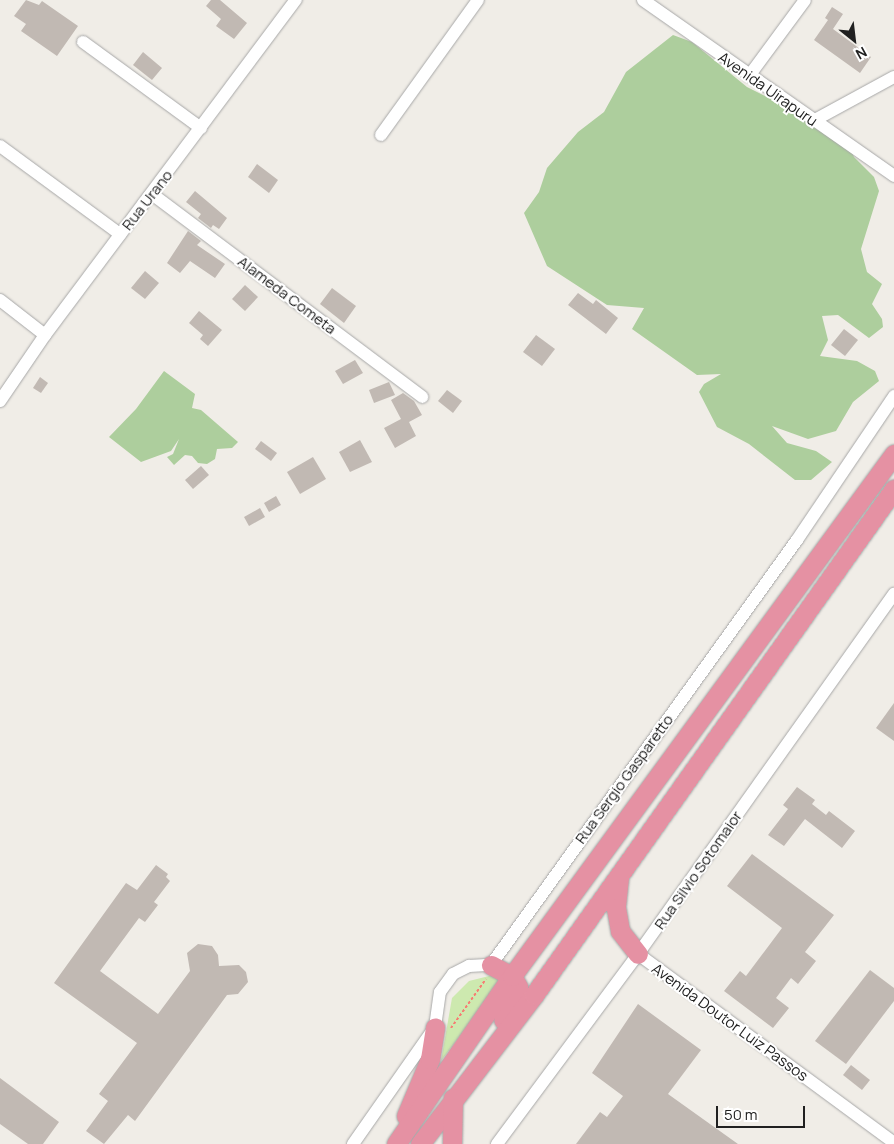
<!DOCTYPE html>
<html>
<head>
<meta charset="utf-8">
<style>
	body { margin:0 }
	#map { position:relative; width:894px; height:1144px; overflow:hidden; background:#f0ede7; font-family:Manrope,sans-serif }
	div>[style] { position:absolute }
	.grass>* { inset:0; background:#cde9af }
	.forest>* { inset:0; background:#adce9d }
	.building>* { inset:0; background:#c1b9b3 }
	.path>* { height:2px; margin-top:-1px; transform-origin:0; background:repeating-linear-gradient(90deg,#f67c72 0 2.5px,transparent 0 5px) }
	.roads { filter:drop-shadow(0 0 1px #a7a7a7) drop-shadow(0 0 1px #a7a7a7) }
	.minor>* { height:12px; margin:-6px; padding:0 6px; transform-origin:6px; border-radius:6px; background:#fff }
	.highway>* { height:19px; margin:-9.5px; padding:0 9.5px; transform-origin:9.5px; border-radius:9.5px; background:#e591a3 }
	span { translate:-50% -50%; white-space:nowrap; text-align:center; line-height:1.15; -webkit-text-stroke:4px #fff; paint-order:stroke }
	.street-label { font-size:15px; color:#202020 }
	.north { position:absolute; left:829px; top:15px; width:50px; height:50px; -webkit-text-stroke:4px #fff; paint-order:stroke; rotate:151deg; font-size:14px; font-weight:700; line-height:20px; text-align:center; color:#202020 }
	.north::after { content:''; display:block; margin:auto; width:18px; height:22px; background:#202020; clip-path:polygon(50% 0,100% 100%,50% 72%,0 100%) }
	.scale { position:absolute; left:716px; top:1106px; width:89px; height:22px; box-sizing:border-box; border:2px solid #202020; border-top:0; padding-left:6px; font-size:15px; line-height:18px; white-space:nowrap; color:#202020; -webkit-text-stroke:4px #fff; paint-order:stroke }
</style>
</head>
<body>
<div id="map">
	<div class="grass">
		<i style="clip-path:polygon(493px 975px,502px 980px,441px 1061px,452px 998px,469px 981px)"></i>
	</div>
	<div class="forest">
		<i style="clip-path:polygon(673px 35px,692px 42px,747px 87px,797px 112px,850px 148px,854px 157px,874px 177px,879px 191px,861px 249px,867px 272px,882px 284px,872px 304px,882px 319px,883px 327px,869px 338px,838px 315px,822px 316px,828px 340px,820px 356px,857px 361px,875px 371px,879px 381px,853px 402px,836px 431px,808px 439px,772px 426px,787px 443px,816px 451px,832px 462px,811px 480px,795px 480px,749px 444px,717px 427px,699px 392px,704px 384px,721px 374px,697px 375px,632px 329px,644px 308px,607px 305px,547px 266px,524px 213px,539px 192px,547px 168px,578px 132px,604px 112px,626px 72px)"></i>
		<i style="clip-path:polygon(164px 371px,195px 394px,192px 408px,201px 410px,238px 442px,232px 448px,217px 449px,215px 459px,207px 464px,198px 463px,192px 456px,185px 455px,174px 465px,167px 457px,173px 454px,179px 439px,171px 451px,141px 462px,109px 437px,136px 409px)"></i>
	</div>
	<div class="building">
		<i style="clip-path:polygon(26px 0,39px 5px,42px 1px,78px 26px,57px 56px,21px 31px,26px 24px,14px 16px)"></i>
		<i style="clip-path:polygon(211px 0,220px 0,247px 23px,234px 39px,216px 26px,221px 19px,206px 6px)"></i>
		<i style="clip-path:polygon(832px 7px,843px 14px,833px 29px,871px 57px,860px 73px,814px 40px,828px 20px,825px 18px)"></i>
		<i style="clip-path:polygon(143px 52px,162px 68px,152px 80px,133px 65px)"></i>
		<i style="clip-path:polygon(257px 164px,278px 180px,269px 193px,248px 177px)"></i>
		<i style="clip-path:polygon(195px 191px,227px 218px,219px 229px,213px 225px,211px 228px,198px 218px,201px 214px,186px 202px)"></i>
		<i style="clip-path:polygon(188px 231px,201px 241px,197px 245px,225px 264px,215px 278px,190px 261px,180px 273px,167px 263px)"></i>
		<i style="clip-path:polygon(145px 271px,159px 283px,145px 299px,131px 288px)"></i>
		<i style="clip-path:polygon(245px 285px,258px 297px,245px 311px,232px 299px)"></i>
		<i style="clip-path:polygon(332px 288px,356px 306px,344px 323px,320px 304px)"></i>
		<i style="clip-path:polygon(578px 293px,593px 304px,596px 300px,618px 318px,606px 334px,568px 305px)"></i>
		<i style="clip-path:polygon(199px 311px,222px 330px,208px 346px,200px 339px,203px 335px,189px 323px)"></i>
		<i style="clip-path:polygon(844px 329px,858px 340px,845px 356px,831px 345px)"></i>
		<i style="clip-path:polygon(536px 335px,555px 349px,542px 366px,523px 352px)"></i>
		<i style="clip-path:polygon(355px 360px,363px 373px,343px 384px,335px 371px)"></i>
		<i style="clip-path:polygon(40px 377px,48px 383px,41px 393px,33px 388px)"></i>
		<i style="clip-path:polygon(389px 382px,395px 395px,374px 403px,369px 390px)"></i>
		<i style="clip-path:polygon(447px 390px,462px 401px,453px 413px,438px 401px)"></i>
		<i style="clip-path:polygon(403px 393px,414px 401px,422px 415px,409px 422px,416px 436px,395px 448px,384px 428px,401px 419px,391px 400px)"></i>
		<i style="clip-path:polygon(360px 440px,372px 462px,350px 472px,339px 452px)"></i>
		<i style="clip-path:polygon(261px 441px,277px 453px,271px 461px,255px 449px)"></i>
		<i style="clip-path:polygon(313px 457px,326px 479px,300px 494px,287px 472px)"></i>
		<i style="clip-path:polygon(201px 466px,209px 475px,193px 489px,185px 480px)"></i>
		<i style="clip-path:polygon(276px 496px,281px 505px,269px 512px,264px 503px)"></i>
		<i style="clip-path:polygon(260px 508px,265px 517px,249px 526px,244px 517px)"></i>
		<i style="clip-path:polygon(894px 703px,894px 741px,876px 728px)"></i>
		<i style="clip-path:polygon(797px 787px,815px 800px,812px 804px,826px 815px,829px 811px,855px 831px,842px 848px,805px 819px,784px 846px,768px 835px,788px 809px,783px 805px)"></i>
		<i style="clip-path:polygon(752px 854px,834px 915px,805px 952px,816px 961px,798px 984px,791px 978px,776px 998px,789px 1008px,773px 1028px,724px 991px,740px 971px,746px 976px,782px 928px,727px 886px)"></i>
		<i style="clip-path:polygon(156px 865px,168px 874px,166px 877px,170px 881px,154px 902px,158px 905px,145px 922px,139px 918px,100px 971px,158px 1014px,190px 971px,187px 953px,198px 944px,212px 946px,218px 955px,219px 966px,239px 965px,246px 972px,248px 982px,238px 994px,227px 995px,135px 1121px,128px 1115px,104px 1144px,86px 1131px,108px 1101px,99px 1094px,137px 1043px,54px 983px,126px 883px,137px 890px)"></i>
		<i style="clip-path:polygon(870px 970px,894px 988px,894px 1001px,846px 1064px,815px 1041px)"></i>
		<i style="clip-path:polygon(638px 1004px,701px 1050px,668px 1094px,738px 1144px,576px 1144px,600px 1112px,607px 1117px,623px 1096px,592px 1073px)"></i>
		<i style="clip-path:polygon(851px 1065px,870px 1080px,862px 1090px,843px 1075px)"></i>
		<i style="clip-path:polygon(0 1078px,59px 1122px,43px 1144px,28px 1144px,0 1124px)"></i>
	</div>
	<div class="path">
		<i style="left:451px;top:1028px;width:60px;rotate:-54.5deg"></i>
	</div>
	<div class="roads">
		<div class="minor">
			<i style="left:643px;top:0;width:307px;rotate:35deg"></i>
			<i style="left:83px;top:42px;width:146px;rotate:36.1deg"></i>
			<i style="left:749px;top:76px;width:94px;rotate:-53.6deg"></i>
			<i style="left:813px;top:121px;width:92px;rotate:-28.5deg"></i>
			<i style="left:381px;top:135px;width:166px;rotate:-54.3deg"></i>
			<i style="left:0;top:146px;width:149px;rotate:36.3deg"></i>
			<i style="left:152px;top:194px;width:338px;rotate:36.9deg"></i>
			<i style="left:0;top:300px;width:57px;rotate:37.9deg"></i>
			<i style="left:0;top:401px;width:80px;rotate:-55.7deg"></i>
			<i style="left:45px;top:335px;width:419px;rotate:-53.2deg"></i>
			<i style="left:638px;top:954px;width:318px;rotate:36.4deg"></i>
			<i style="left:353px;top:1144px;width:143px;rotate:-55deg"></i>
			<i style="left:435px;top:1027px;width:35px;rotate:-82deg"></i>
			<i style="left:440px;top:992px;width:22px;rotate:-54deg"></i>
			<i style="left:453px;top:974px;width:18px;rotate:-27deg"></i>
			<i style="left:469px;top:966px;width:22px;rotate:-3deg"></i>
			<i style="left:491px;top:965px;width:524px;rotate:-54.25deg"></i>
			<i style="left:797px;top:540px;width:174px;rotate:-56deg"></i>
			<i style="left:497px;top:1144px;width:237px;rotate:-53.4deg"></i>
			<i style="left:638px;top:954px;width:442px;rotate:-54.6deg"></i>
		</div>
		<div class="highway">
			<i style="left:619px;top:877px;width:31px;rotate:96deg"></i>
			<i style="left:616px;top:908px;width:23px;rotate:80deg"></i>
			<i style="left:620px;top:931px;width:29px;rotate:52deg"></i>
			<i style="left:491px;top:965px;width:24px;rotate:28deg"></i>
			<i style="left:512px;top:976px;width:13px;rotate:61deg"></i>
			<i style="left:518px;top:987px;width:36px;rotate:114deg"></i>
			<i style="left:406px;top:1116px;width:62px;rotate:-67.2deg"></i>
			<i style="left:430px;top:1059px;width:32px;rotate:-81deg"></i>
			<i style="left:396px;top:1144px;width:204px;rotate:-55.4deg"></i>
			<i style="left:512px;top:976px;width:647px;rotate:-53.8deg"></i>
			<i style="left:420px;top:1144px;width:188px;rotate:-52.6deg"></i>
			<i style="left:534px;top:995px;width:621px;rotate:-54.57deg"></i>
			<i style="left:452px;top:1144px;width:46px;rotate:-88.8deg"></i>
		</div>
	</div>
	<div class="street-label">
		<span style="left:768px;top:89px;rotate:35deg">Avenida Uirapuru</span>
		<span style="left:147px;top:200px;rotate:-52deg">Rua Urano</span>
		<span style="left:287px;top:295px;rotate:37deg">Alameda Cometa</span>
		<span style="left:624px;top:779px;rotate:-54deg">Rua Sergio Gasparetto</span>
		<span style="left:698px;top:870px;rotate:-55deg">Rua Silvio Sotomaior</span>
		<span style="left:730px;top:1022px;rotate:36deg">Avenida Doutor Luiz Passos</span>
	</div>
	<div class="north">N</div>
	<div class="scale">50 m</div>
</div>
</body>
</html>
